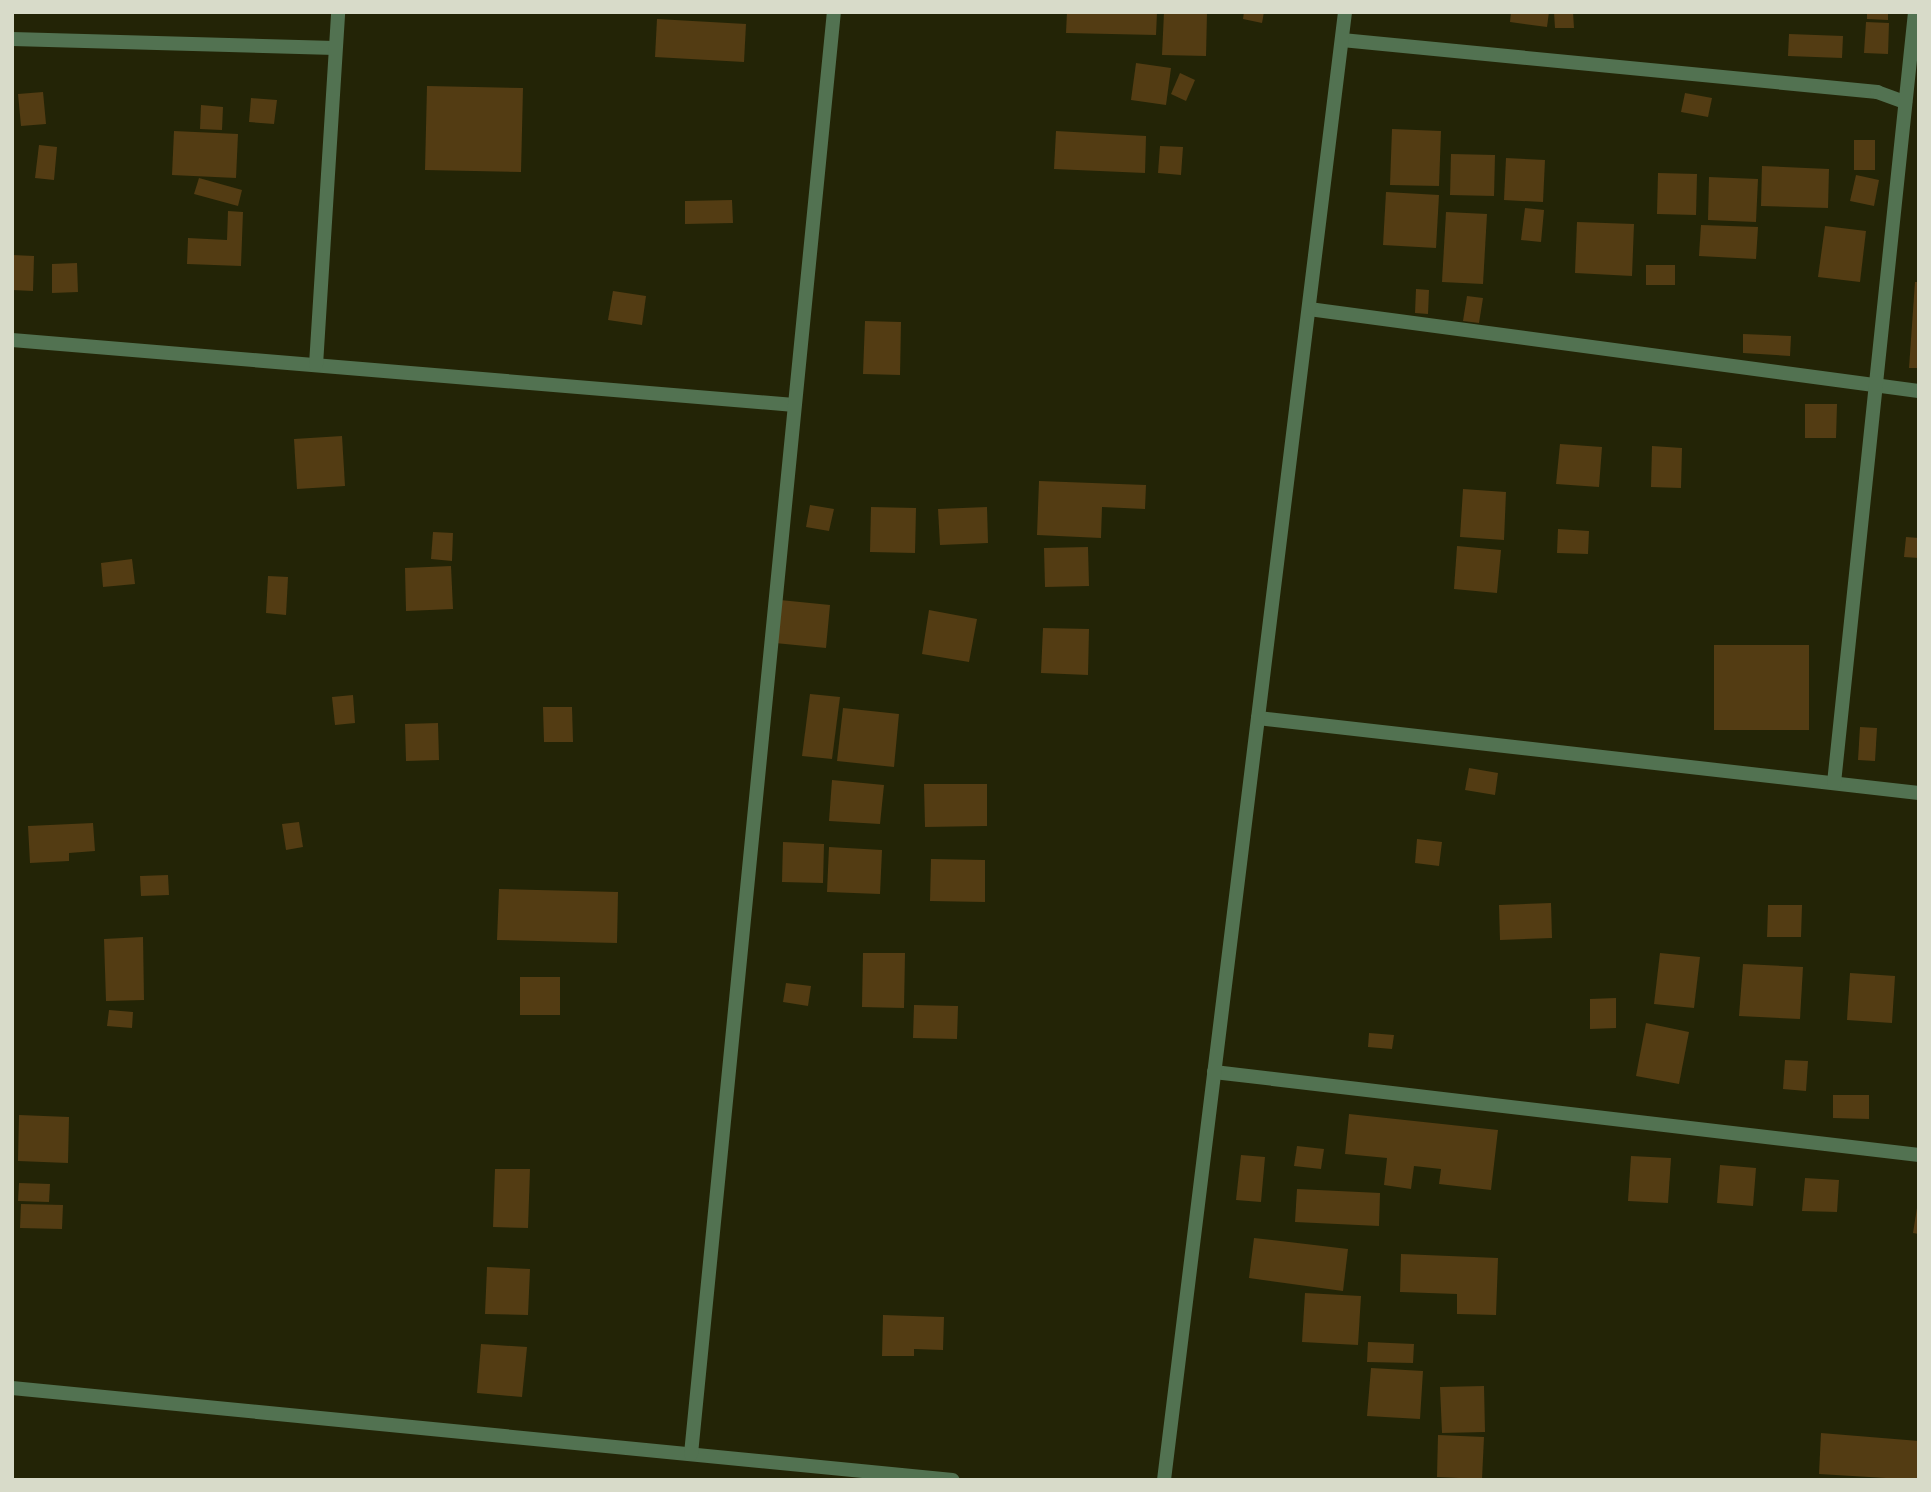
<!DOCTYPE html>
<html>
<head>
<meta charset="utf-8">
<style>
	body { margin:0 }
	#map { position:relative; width:1931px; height:1492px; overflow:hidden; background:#232406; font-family:Raleway,sans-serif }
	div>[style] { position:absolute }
	.building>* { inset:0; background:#533c13 }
	.minor>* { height:14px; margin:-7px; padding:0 7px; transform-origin:7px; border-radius:7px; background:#527251 }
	span { translate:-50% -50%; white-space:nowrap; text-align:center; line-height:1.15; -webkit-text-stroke:5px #232406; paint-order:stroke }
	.frame { position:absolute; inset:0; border:14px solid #d8dbc9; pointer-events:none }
</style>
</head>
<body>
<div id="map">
	<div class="building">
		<i style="clip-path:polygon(1067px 12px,1157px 12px,1156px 35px,1066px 33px)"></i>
		<i style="clip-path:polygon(1164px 12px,1207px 12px,1206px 56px,1162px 55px)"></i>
		<i style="clip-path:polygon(1244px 12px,1264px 12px,1262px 23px,1243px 19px)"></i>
		<i style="clip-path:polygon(1511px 12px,1549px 12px,1547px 27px,1510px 22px)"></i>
		<i style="clip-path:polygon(1554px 12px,1573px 12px,1574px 28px,1555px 28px)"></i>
		<i style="clip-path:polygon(1867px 12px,1888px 12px,1888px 20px,1867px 19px)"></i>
		<i style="clip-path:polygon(657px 19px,746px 24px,744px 62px,655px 57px)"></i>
		<i style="clip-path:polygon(1866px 22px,1889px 23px,1888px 54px,1864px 53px)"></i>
		<i style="clip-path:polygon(1789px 34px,1843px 36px,1842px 58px,1788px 56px)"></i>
		<i style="clip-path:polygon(1136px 63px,1171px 68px,1166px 105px,1131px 100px)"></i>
		<i style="clip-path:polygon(1180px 73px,1195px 80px,1186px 101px,1171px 94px)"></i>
		<i style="clip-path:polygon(427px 86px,523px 88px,521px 172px,425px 170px)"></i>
		<i style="clip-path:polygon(43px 92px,46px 124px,21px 126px,18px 94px)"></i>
		<i style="clip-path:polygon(1685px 93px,1712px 98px,1708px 117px,1681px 112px)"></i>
		<i style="clip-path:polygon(251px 98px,277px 100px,274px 124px,249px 122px)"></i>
		<i style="clip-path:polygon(201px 105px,223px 107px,222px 130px,200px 129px)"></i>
		<i style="clip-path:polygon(1392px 129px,1441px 131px,1439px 186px,1390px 185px)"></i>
		<i style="clip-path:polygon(174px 131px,238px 134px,236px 178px,172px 175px)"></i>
		<i style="clip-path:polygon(1056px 131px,1146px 136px,1145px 173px,1054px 169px)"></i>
		<i style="clip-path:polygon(1854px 140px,1875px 140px,1875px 170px,1854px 170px)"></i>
		<i style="clip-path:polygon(39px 145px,57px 147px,54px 180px,35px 178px)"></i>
		<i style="clip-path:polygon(1160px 146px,1183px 147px,1181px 175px,1158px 173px)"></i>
		<i style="clip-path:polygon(1451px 154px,1495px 155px,1494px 196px,1450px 195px)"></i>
		<i style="clip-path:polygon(1506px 158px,1545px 160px,1543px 202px,1504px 200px)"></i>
		<i style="clip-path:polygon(1762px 166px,1829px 169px,1828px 208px,1761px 206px)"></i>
		<i style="clip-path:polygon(1658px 173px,1697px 174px,1696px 215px,1657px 214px)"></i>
		<i style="clip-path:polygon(1856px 175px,1879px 180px,1874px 206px,1850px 201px)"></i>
		<i style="clip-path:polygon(1709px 177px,1758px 179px,1756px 222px,1708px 220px)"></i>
		<i style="clip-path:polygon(199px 178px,242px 190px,238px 206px,194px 194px)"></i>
		<i style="clip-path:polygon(1386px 192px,1439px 195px,1436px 248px,1383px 245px)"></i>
		<i style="clip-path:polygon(732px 200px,733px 223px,685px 224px,685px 201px)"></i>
		<i style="clip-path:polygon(1525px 208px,1544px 210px,1541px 242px,1521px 240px)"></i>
		<i style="clip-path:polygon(228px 211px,243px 212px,241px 266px,187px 264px,188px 238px,227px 240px)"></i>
		<i style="clip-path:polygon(1446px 212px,1487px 214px,1483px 284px,1442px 282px)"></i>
		<i style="clip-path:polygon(1577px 222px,1634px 224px,1632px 276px,1575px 273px)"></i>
		<i style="clip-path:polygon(1701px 225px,1758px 227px,1756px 259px,1699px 256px)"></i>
		<i style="clip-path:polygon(1825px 226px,1866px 231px,1860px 282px,1818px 277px)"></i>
		<i style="clip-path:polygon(12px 255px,34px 256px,33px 291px,12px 290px)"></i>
		<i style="clip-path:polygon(77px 263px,78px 292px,52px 293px,52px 264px)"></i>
		<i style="clip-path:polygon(1646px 265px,1675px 265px,1675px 285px,1646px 285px)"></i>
		<i style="clip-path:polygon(1915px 282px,1919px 282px,1919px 368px,1909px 368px)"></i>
		<i style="clip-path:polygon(1416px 289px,1429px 290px,1428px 314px,1415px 313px)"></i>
		<i style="clip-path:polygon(613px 291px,646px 296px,642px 325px,608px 320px)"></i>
		<i style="clip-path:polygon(1467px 296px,1483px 298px,1479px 323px,1463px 321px)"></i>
		<i style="clip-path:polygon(865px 321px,901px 322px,900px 375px,863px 374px)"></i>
		<i style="clip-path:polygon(1743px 334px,1791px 336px,1790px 356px,1743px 353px)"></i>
		<i style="clip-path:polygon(1805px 404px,1837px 404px,1836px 438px,1805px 438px)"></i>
		<i style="clip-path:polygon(342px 436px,345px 486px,297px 489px,294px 439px)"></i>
		<i style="clip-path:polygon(1560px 444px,1602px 447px,1599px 487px,1556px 484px)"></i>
		<i style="clip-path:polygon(1652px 446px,1682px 448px,1681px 488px,1651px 487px)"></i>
		<i style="clip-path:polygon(1039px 481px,1146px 485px,1145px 509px,1102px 507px,1101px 538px,1037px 535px)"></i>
		<i style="clip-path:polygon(1463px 489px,1506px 492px,1504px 540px,1460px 537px)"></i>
		<i style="clip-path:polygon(810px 505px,834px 509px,829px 531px,806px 527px)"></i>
		<i style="clip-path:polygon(871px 507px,916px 508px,915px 553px,870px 552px)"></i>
		<i style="clip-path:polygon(987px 507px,988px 543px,940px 545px,938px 509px)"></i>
		<i style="clip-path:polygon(1558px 529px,1589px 531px,1588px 554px,1557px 553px)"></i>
		<i style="clip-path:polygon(433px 532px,453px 533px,452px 561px,431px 559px)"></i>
		<i style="clip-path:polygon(1906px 537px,1919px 538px,1919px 558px,1904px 557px)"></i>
		<i style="clip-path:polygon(1457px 546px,1501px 550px,1497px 593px,1454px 589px)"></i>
		<i style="clip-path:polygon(1088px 547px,1089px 586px,1045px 587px,1044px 548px)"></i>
		<i style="clip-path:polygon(132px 559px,135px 584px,103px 587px,101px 563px)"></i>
		<i style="clip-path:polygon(451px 566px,453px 609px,406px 611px,405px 568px)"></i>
		<i style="clip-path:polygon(268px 576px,288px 577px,286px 615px,266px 613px)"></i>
		<i style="clip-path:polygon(780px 600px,830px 605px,826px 648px,775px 643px)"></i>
		<i style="clip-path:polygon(929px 610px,977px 619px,969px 662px,922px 654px)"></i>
		<i style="clip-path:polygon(1043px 628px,1089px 629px,1088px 675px,1041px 673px)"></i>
		<i style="clip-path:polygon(1714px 645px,1809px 645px,1809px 730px,1714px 730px)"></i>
		<i style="clip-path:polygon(810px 694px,840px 697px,832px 759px,802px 756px)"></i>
		<i style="clip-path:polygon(353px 695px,355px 723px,335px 725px,332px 697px)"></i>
		<i style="clip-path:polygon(543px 707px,572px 707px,573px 742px,544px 742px)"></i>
		<i style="clip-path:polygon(843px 708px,899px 714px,894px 767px,837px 761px)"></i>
		<i style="clip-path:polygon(438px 723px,439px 760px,406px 761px,405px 724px)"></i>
		<i style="clip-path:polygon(1860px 727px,1877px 728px,1875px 761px,1858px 760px)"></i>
		<i style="clip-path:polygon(1469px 768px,1498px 773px,1495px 795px,1465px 790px)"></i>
		<i style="clip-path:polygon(832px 780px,884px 785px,880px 824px,829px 821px)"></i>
		<i style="clip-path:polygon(924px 784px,987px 784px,987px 826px,925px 827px)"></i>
		<i style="clip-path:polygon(299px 822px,303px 847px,286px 850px,282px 824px)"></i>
		<i style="clip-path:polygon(93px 823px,95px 851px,69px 853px,69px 861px,30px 863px,28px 826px)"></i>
		<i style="clip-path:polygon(1417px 839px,1442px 842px,1439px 866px,1415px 863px)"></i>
		<i style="clip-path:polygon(783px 842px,824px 844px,823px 883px,782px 882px)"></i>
		<i style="clip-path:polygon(829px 847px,882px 850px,880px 894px,827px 892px)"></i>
		<i style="clip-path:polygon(931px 859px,985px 860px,985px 902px,930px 901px)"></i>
		<i style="clip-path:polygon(168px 875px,169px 895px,141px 896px,140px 876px)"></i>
		<i style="clip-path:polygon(499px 889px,618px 892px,617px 943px,497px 940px)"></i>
		<i style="clip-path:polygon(1551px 903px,1552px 938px,1500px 940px,1499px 905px)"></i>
		<i style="clip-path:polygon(1768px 905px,1802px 905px,1801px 937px,1767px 937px)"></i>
		<i style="clip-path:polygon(143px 937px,144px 1000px,106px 1001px,104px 939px)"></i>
		<i style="clip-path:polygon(863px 953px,905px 953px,904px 1008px,862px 1007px)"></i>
		<i style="clip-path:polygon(1660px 953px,1700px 957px,1694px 1008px,1654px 1004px)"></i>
		<i style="clip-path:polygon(1743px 964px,1803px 967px,1800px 1019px,1739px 1016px)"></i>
		<i style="clip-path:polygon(1850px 973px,1895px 976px,1892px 1023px,1847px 1020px)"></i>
		<i style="clip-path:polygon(520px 977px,560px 977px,560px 1015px,520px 1015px)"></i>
		<i style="clip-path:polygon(786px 983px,811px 986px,808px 1006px,783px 1002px)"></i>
		<i style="clip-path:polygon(1616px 998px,1616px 1028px,1590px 1029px,1590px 999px)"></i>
		<i style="clip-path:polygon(914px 1005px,958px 1006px,957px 1039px,913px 1038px)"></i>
		<i style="clip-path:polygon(109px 1010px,133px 1012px,132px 1028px,107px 1026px)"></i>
		<i style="clip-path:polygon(1646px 1023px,1689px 1032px,1679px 1084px,1636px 1076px)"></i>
		<i style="clip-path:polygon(1369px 1033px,1394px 1035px,1392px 1049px,1368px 1047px)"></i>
		<i style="clip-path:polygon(1785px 1060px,1808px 1061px,1806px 1091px,1783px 1089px)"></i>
		<i style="clip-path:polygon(1833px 1095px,1869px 1095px,1869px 1119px,1833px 1118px)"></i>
		<i style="clip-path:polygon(1349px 1114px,1498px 1130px,1491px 1190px,1439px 1184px,1441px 1169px,1414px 1166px,1411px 1189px,1384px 1185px,1387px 1158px,1345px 1154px)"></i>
		<i style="clip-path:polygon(19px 1115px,69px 1117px,68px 1163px,18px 1161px)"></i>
		<i style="clip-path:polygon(1297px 1146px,1324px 1149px,1321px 1169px,1294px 1166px)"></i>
		<i style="clip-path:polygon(1241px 1155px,1265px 1157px,1261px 1202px,1236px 1200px)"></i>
		<i style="clip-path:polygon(1631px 1156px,1671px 1158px,1668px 1203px,1628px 1201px)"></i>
		<i style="clip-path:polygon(1720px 1165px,1756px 1168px,1753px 1206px,1717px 1203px)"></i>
		<i style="clip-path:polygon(495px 1169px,530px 1169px,528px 1228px,493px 1227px)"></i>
		<i style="clip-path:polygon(1805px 1178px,1839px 1180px,1837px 1212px,1802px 1211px)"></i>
		<i style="clip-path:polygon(19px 1183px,50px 1184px,49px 1202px,18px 1201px)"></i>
		<i style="clip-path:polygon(1297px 1189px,1380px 1193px,1379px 1226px,1295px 1222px)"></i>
		<i style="clip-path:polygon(21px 1204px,63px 1205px,62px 1229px,20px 1228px)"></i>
		<i style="clip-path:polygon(1917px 1208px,1919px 1208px,1919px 1234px,1913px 1233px)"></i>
		<i style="clip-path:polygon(1254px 1238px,1348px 1249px,1343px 1291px,1249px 1278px)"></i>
		<i style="clip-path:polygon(1401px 1254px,1498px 1258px,1496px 1315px,1457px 1314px,1457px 1294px,1400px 1292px)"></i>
		<i style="clip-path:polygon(487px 1267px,530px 1269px,528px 1315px,485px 1314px)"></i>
		<i style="clip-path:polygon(1305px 1293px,1361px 1296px,1358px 1345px,1302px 1342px)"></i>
		<i style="clip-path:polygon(883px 1315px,944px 1317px,943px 1350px,914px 1349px,914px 1356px,882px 1356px)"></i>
		<i style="clip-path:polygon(1368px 1342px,1414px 1344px,1413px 1363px,1367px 1362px)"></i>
		<i style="clip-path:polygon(481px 1344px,527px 1347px,522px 1397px,477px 1393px)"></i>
		<i style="clip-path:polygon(1371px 1368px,1423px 1371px,1420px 1419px,1367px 1416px)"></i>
		<i style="clip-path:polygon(1484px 1386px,1485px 1432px,1442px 1433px,1440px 1387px)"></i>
		<i style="clip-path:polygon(1821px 1433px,1919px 1441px,1919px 1480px,1819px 1474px)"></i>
		<i style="clip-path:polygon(1438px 1435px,1484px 1437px,1482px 1479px,1437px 1477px)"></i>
	</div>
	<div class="minor">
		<i style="left:12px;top:39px;width:323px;rotate:1.6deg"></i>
		<i style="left:1342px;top:40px;width:538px;rotate:5.55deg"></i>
		<i style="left:1877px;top:92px;width:30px;rotate:20deg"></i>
		<i style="left:1309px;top:309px;width:615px;rotate:7.66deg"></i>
		<i style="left:12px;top:340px;width:785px;rotate:4.75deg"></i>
		<i style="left:316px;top:365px;width:354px;rotate:-86.4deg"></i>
		<i style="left:1258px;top:718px;width:665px;rotate:6.47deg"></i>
		<i style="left:1834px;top:783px;width:775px;rotate:-84deg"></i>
		<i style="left:1214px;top:1072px;width:710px;rotate:6.71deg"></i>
		<i style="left:12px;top:1388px;width:945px;rotate:5.58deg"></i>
		<i style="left:691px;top:1454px;width:1449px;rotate:-84.34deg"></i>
		<i style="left:1164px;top:1480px;width:1479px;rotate:-82.97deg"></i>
	</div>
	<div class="frame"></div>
</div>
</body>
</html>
